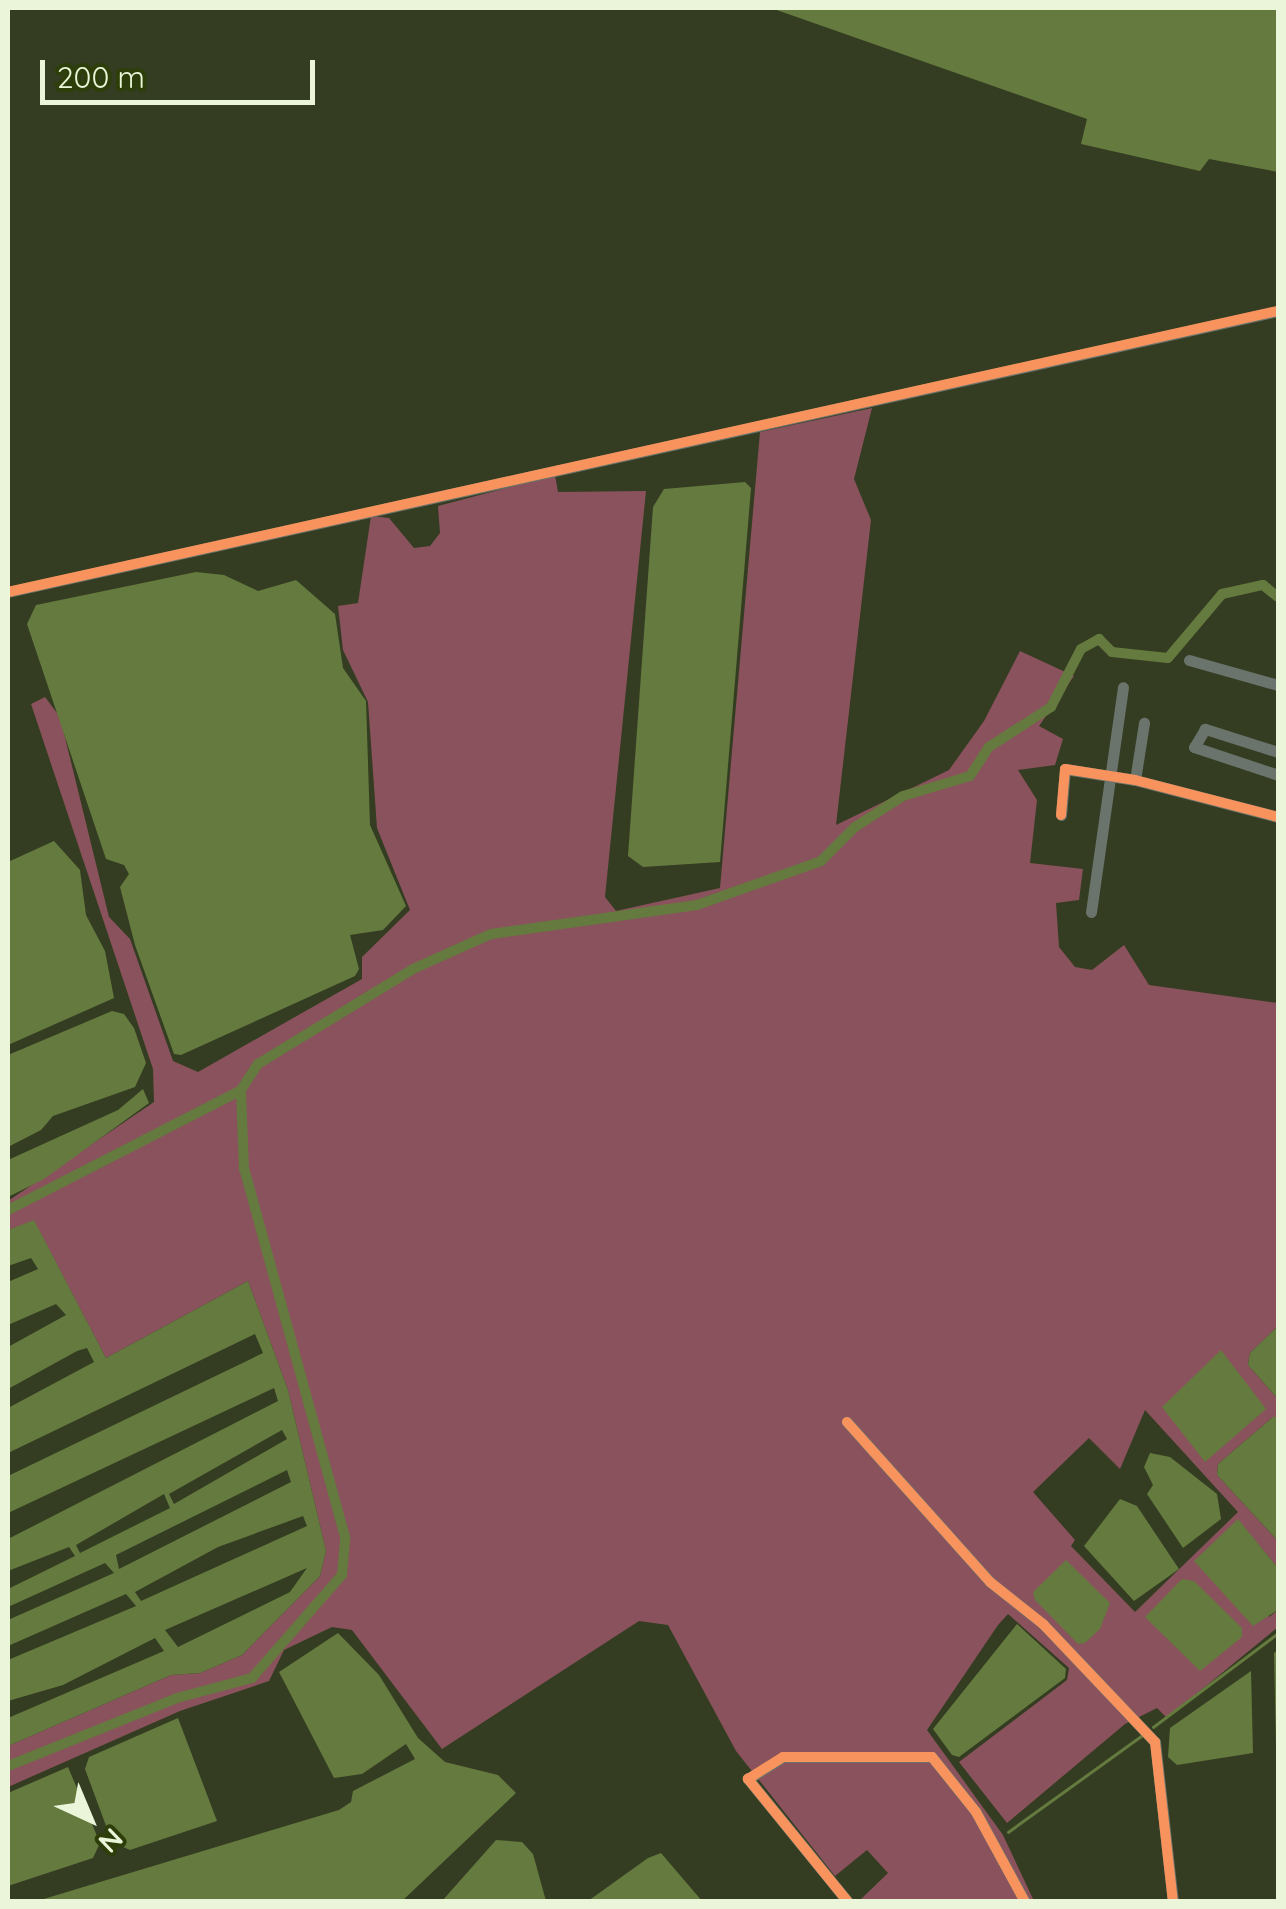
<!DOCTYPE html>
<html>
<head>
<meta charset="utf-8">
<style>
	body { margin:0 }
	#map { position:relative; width:1286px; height:1909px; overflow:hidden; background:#343d21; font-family:Quicksand,sans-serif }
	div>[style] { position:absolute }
	.green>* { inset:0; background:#8a525c }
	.water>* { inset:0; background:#657a3f }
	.stream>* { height:2.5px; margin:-1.25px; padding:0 1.25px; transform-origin:1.25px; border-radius:1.25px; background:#657a3f }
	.canal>* { height:10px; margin:-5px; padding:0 5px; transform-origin:5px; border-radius:5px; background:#657a3f }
	.minor>* { height:11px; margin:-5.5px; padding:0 5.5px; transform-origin:5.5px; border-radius:5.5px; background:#6a746c }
	.cycleway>* { height:10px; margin:-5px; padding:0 5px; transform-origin:5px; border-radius:5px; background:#f8935d }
	span { translate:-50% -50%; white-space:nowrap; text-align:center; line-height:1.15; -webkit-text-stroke:9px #2e3e0a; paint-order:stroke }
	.frame { position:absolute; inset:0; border:10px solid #eaf5d9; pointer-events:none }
	.north { position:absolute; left:40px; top:1769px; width:100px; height:100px; -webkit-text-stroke:8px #2e3e0a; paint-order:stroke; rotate:136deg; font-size:28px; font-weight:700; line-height:40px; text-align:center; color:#eaf5d9 }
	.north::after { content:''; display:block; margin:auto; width:35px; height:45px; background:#eaf5d9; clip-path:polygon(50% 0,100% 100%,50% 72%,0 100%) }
	.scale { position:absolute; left:40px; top:60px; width:275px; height:45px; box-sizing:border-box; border:5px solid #eaf5d9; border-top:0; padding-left:12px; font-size:30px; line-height:35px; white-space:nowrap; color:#eaf5d9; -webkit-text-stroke:8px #2e3e0a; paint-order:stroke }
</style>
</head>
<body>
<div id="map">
	<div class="green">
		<i style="clip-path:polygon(evenodd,872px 408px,854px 479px,871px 520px,836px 825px,949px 770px,984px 721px,1020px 651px,1074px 676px,1039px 726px,1063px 739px,1055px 765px,1018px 770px,1037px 800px,1030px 863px,1083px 869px,1079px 900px,1056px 903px,1059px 947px,1075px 967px,1092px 970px,1124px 945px,1149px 985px,1278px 1003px,1278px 1326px,1250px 1353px,1248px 1365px,1278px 1399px,1278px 1421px,1273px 1417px,1218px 1464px,1217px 1475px,1278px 1541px,1278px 1568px,1238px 1520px,1269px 1617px,1278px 1610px,1278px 1627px,1167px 1718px,1157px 1708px,1125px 1724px,1007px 1823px,959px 1762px,1067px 1680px,1069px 1668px,1008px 1614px,998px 1625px,927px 1730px,1003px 1835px,1034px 1901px,859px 1901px,888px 1873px,867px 1850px,835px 1876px,736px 1751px,668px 1625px,639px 1621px,442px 1749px,352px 1630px,332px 1627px,284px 1650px,269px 1681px,180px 1711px,8px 1787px,8px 1746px,171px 1675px,200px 1673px,242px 1655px,320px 1576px,326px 1551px,288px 1390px,248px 1281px,106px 1358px,34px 1221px,8px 1230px,8px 1201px,154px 1102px,153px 1069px,31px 704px,45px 697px,60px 717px,109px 917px,130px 939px,173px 1061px,198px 1072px,362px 979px,362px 957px,410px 910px,377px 828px,368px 702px,343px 650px,338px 606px,358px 603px,371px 516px,389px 518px,414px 548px,430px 546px,440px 533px,438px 506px,555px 475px,558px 492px,646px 491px,605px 897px,616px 911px,720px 888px,760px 432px,872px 408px,1145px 1410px,1238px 1512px,1135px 1612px,1071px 1546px,1075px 1540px,1033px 1492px,1089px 1438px,1120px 1469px,1145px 1410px)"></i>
	</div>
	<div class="water">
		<i style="clip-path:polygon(771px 8px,1278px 8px,1278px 172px,1209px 159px,1200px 171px,1081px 144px,1087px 119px)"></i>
		<i style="clip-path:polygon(745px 482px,751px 488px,720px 862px,643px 867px,628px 856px,653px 507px,664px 489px)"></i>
		<i style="clip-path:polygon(196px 572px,224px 575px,258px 591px,296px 580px,335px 614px,343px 668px,366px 701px,370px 825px,406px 906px,383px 930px,350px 935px,359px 969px,355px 976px,181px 1055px,174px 1054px,135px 945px,120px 887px,129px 874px,124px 865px,106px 859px,27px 624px,36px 605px)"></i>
		<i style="clip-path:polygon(54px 841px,80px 870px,86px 915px,105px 951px,114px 998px,8px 1045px,8px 862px)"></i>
		<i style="clip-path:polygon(112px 1011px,124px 1014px,134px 1028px,146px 1063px,135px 1087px,53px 1116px,41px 1130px,8px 1147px,8px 1055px)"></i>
		<i style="clip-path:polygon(143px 1089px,149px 1103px,44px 1179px,8px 1197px,8px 1160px,118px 1110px)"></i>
		<i style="clip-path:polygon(evenodd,34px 1220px,106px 1358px,248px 1281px,288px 1390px,326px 1551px,320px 1576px,242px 1655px,200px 1673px,171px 1675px,8px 1746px,8px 1718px,164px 1651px,155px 1638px,63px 1685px,8px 1701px,8px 1660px,136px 1606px,126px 1594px,8px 1646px,8px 1620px,114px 1573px,105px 1563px,8px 1607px,8px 1589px,75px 1556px,69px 1547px,8px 1571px,8px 1539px,278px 1401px,274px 1388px,8px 1513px,8px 1476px,263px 1353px,255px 1334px,8px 1453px,8px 1408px,94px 1362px,87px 1348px,77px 1351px,8px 1389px,8px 1347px,66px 1315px,56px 1304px,8px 1325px,8px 1282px,38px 1269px,31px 1258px,8px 1266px,8px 1230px,34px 1220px,282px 1430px,287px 1439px,174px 1504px,169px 1494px,282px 1430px,34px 1220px,287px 1470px,291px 1482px,119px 1569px,116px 1555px,287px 1470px,34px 1220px,164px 1494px,170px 1508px,80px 1553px,76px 1545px,164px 1494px,34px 1220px,303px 1516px,307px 1526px,141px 1601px,135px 1592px,218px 1547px,303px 1516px,34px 1220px,307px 1568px,290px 1592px,178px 1647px,165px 1630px,307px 1568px)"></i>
		<i style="clip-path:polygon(1278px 1326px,1278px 1399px,1248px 1365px,1250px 1353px)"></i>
		<i style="clip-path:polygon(1221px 1350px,1266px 1409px,1205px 1462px,1162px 1407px)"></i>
		<i style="clip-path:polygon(1274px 1416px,1278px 1421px,1278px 1541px,1217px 1475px,1218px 1464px)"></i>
		<i style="clip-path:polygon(1150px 1453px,1170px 1457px,1217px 1494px,1221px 1519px,1183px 1548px,1147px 1494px,1153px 1485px,1144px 1467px)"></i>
		<i style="clip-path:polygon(1120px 1499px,1137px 1506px,1179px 1569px,1134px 1601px,1084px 1546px)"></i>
		<i style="clip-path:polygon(1238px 1519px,1278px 1568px,1278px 1610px,1253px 1626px,1194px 1561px)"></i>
		<i style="clip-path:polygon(1066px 1560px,1110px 1603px,1100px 1629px,1085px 1643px,1078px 1644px,1035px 1600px,1033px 1592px)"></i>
		<i style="clip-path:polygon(1182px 1579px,1194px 1581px,1242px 1628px,1242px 1637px,1200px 1671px,1145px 1617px)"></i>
		<i style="clip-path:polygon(1017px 1624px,1066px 1669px,1065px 1678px,959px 1757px,952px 1755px,933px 1729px)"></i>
		<i style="clip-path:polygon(338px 1633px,379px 1675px,418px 1738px,445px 1762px,498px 1775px,516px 1793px,402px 1901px,37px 1901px,339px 1810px,351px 1802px,353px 1791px,415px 1759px,406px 1744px,362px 1774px,334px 1778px,279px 1672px)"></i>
		<i style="clip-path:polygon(1278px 1650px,1278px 1840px,1274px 1653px)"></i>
		<i style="clip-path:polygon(1251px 1671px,1253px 1753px,1177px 1765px,1168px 1757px,1170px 1728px)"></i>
		<i style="clip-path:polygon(178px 1718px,217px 1821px,130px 1850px,112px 1842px,85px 1769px,89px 1757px)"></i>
		<i style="clip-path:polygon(68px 1767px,100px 1843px,93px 1858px,8px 1886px,8px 1793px)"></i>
		<i style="clip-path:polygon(496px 1840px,522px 1842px,533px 1854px,546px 1901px,442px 1901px)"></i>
		<i style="clip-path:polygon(661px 1853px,702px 1901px,588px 1901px,648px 1858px)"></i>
	</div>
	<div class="stream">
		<i style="left:1153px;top:1727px;width:156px;rotate:-36.9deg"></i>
		<i style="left:1008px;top:1832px;width:164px;rotate:-35.8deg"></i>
	</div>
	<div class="canal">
		<i style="left:8px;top:1210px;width:262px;rotate:-27.2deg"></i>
		<i style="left:8px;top:1766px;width:182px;rotate:-21.9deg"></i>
		<i style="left:177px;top:1698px;width:78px;rotate:-14.9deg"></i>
		<i style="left:252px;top:1678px;width:137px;rotate:-48.9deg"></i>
		<i style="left:342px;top:1575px;width:38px;rotate:-85deg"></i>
		<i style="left:345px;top:1537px;width:382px;rotate:-105.3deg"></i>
		<i style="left:244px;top:1169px;width:79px;rotate:-92.2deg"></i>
		<i style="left:241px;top:1090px;width:31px;rotate:-57deg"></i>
		<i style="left:258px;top:1064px;width:182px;rotate:-31.5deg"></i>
		<i style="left:413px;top:969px;width:85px;rotate:-24.2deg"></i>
		<i style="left:491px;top:934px;width:208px;rotate:-8deg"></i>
		<i style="left:697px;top:905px;width:132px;rotate:-19.5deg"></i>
		<i style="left:821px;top:861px;width:48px;rotate:-45deg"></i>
		<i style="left:855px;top:827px;width:57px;rotate:-32.9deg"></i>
		<i style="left:903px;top:796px;width:70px;rotate:-16.6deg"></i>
		<i style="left:970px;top:776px;width:35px;rotate:-57deg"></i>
		<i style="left:989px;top:747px;width:74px;rotate:-32.8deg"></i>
		<i style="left:1051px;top:707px;width:65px;rotate:-62.7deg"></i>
		<i style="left:1081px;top:649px;width:21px;rotate:-29deg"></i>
		<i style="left:1099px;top:639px;width:18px;rotate:45deg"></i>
		<i style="left:1112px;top:652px;width:56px;rotate:6.1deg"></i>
		<i style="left:1168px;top:658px;width:84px;rotate:-49.8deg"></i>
		<i style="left:1222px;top:594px;width:42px;rotate:-12.4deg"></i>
		<i style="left:1263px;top:585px;width:19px;rotate:39deg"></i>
	</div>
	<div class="minor">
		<i style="left:8px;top:592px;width:1301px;rotate:-12.48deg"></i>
		<i style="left:1189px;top:660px;width:92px;rotate:15.7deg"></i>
		<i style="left:1278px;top:752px;width:77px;rotate:-162.5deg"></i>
		<i style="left:1205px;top:729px;width:21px;rotate:121deg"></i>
		<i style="left:1194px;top:747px;width:89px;rotate:18.4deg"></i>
		<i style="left:1135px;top:780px;width:58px;rotate:-81deg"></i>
		<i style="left:1061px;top:815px;width:46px;rotate:-85deg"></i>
		<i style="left:1065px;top:769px;width:71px;rotate:8.9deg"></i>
		<i style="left:1135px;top:780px;width:148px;rotate:14.5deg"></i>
		<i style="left:1091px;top:912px;width:227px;rotate:-81.9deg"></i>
		<i style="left:847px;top:1422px;width:215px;rotate:48.2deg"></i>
		<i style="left:990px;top:1582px;width:68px;rotate:38.4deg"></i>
		<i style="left:1043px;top:1624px;width:163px;rotate:46.5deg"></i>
		<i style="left:1155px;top:1742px;width:161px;rotate:83.6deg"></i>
		<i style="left:848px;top:1902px;width:159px;rotate:-129.1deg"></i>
		<i style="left:748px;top:1779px;width:41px;rotate:-32.2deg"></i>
		<i style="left:783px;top:1757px;width:149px"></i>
		<i style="left:932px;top:1757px;width:70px;rotate:51.3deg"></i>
		<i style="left:976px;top:1812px;width:102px;rotate:61.4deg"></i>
	</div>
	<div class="cycleway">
		<i style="left:8px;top:592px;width:1301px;rotate:-12.48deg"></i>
		<i style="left:1061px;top:815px;width:46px;rotate:-85deg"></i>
		<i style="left:1065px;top:769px;width:71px;rotate:8.9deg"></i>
		<i style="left:1135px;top:780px;width:148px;rotate:14.5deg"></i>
		<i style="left:847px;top:1422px;width:215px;rotate:48.2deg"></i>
		<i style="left:990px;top:1582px;width:68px;rotate:38.4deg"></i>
		<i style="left:1043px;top:1624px;width:163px;rotate:46.5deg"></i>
		<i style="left:1155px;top:1742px;width:161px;rotate:83.6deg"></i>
		<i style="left:848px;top:1902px;width:159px;rotate:-129.1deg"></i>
		<i style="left:748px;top:1779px;width:41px;rotate:-32.2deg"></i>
		<i style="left:783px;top:1757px;width:149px"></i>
		<i style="left:932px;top:1757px;width:70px;rotate:51.3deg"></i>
		<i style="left:976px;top:1812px;width:102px;rotate:61.4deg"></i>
	</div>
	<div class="frame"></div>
	<div class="north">N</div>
	<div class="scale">200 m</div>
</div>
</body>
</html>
